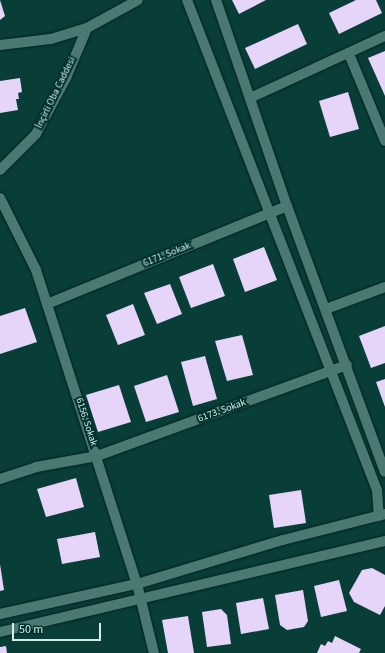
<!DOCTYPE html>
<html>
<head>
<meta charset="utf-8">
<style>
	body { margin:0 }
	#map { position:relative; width:385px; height:653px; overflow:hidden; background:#093d38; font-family:"Source Sans 3",sans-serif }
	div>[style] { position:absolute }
	.building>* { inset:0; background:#e6d5f9 }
	.roads { filter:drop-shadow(0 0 1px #00221f) drop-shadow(0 0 1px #00221f) }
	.minor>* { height:10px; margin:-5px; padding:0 5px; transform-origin:5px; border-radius:5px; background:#4a7873 }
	span { translate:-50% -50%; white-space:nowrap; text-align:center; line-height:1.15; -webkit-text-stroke:4px #00322e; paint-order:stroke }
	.street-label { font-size:10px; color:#d5edea }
	.scale { position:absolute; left:12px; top:623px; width:89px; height:18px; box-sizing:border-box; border:2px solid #d5edea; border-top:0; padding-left:5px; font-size:12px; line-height:14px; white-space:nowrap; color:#d5edea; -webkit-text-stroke:3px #00322e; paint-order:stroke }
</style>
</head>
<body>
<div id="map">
	<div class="building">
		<i style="clip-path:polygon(0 0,5px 16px,0 20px)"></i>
		<i style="clip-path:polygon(232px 0,266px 0,239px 14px)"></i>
		<i style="clip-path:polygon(356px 0,376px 0,382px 13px,339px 34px,329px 13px)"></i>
		<i style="clip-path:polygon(298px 24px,307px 44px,255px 69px,245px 48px)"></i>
		<i style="clip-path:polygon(385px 51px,385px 96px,368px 58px)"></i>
		<i style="clip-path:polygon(20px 78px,22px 92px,18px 93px,19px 99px,16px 99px,18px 110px,0 113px,0 81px)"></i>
		<i style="clip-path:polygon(348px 92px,359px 129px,330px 137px,319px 101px)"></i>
		<i style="clip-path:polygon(264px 247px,277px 280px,245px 292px,233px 259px)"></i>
		<i style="clip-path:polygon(213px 264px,225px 296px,191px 308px,179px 277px)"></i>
		<i style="clip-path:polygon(170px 284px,182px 314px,157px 324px,144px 293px)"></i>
		<i style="clip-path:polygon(133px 304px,145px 335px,118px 345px,106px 315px)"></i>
		<i style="clip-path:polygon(25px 308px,37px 342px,0 354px,0 316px)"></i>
		<i style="clip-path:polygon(385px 326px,385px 363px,371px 368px,359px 336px)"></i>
		<i style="clip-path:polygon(242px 335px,253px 375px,227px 381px,215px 341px)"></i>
		<i style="clip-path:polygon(205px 356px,217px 399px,193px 406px,181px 362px)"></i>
		<i style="clip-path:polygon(167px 375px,179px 412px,146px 422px,134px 386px)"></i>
		<i style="clip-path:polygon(385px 379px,385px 407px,376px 382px)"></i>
		<i style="clip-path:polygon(119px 385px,131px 422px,98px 432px,86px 395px)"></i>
		<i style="clip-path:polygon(76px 478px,84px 507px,46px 517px,37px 489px)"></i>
		<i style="clip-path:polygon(301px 490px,306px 523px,274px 528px,269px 495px)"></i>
		<i style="clip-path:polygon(95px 532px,100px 557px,62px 564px,57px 539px)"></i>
		<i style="clip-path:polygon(0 564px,4px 590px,0 591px)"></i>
		<i style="clip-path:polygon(372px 568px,385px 575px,385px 606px,380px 615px,354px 602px,349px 593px,362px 570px)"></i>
		<i style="clip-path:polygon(339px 580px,347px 611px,321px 617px,314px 586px)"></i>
		<i style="clip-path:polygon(303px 590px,308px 621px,304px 627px,287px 630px,280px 625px,275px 595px)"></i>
		<i style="clip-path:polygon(263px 598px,269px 629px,241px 634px,236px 603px)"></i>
		<i style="clip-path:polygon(221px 609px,227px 615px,231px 644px,207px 647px,202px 612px)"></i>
		<i style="clip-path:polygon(188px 616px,194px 653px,168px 653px,162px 620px)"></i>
		<i style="clip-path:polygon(335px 636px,361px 649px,359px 653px,317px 653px,321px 644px,325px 646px,328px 641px,332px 643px)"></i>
		<i style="clip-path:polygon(6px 646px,7px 653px,0 653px,0 647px)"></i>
	</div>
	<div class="roads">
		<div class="minor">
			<i style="left:187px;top:0;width:526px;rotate:68.81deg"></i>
			<i style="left:377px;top:490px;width:26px;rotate:86deg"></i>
			<i style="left:216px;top:0;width:218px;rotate:71deg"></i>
			<i style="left:287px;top:206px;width:283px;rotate:69.8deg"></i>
			<i style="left:0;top:45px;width:51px;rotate:-6.7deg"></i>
			<i style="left:51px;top:39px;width:38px;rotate:-17deg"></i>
			<i style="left:87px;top:28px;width:58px;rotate:-28.8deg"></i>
			<i style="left:349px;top:54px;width:94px;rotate:67.5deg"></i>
			<i style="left:250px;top:98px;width:149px;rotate:-24.7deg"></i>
			<i style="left:0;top:170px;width:51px;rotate:-45deg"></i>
			<i style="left:36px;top:134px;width:64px;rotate:-61.8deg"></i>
			<i style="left:66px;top:78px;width:54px;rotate:-67.2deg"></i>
			<i style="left:0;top:198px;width:80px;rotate:63.4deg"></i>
			<i style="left:36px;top:270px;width:330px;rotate:72.2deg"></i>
			<i style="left:137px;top:584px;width:71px;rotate:76.2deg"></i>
			<i style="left:47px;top:304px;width:259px;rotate:-22.2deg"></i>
			<i style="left:326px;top:309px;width:63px;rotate:-20.4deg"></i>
			<i style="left:0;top:479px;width:38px;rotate:-18deg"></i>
			<i style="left:36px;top:467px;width:62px;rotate:-10.2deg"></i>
			<i style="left:97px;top:456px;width:266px;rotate:-20deg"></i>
			<i style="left:0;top:614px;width:140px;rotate:-12.4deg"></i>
			<i style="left:137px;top:584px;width:152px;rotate:-16.8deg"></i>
			<i style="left:283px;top:540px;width:105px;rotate:-14.3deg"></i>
			<i style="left:0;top:632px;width:396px;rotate:-13.3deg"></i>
		</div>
	</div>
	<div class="street-label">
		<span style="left:56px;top:93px;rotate:-64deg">İnçirli Oba Caddesi</span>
		<span style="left:167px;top:255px;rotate:-22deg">6171. Sokak</span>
		<span style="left:222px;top:411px;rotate:-20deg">6173. Sokak</span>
		<span style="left:86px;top:422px;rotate:72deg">6156. Sokak</span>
	</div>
	<div class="scale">50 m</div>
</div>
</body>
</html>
